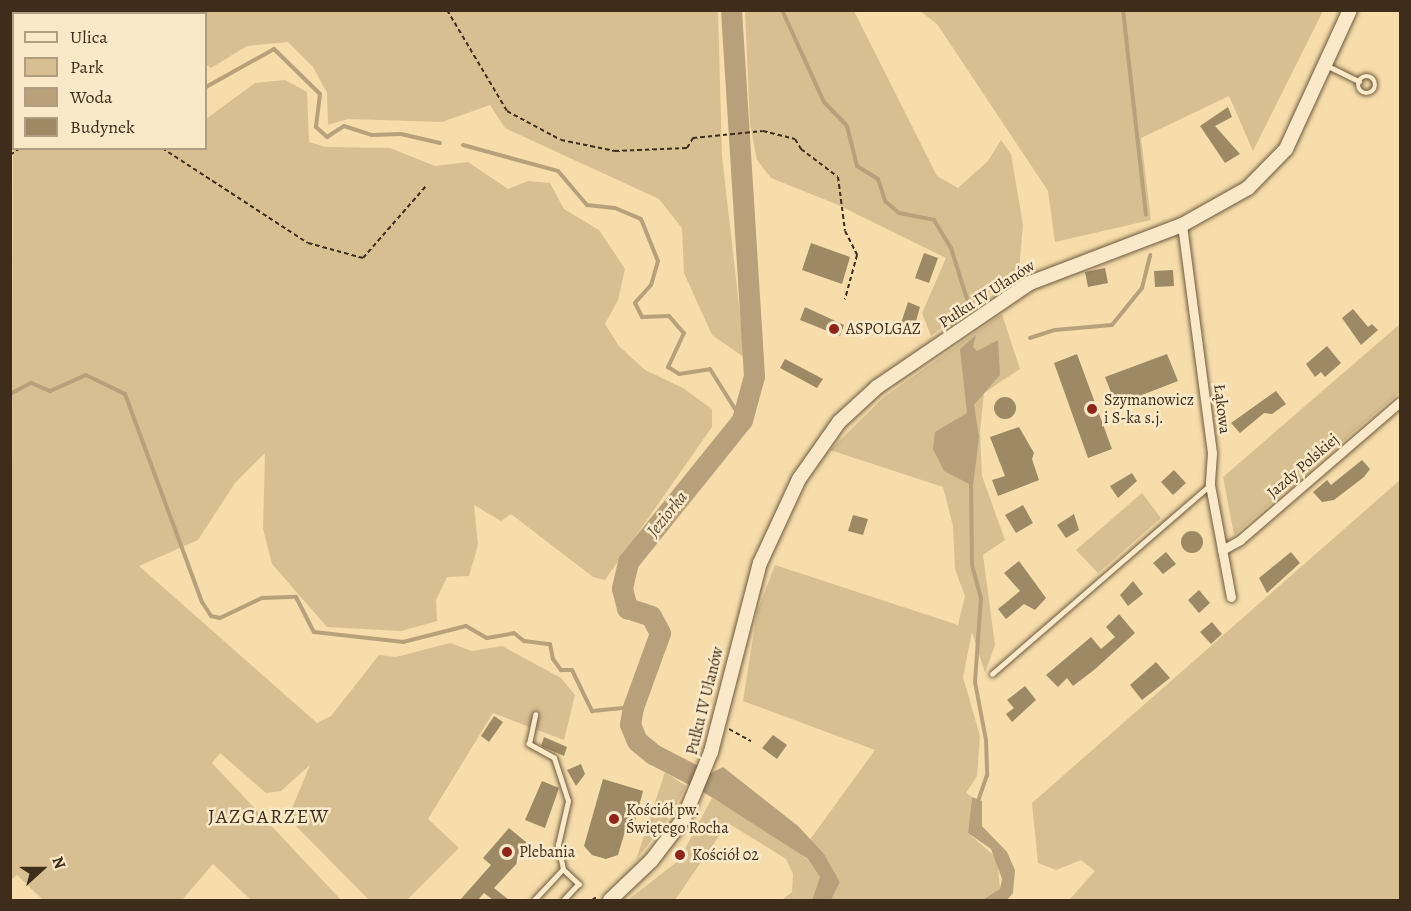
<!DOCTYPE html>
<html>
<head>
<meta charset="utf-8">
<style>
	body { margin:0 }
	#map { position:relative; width:1411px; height:911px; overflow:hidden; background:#f7ddab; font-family:Alegreya,serif }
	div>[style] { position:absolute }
	.green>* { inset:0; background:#d8bf92 }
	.water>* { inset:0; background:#b8a17a }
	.stream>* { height:4px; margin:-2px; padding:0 2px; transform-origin:2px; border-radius:2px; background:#b8a17a }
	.river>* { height:21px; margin:-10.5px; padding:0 10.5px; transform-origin:10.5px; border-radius:10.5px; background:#b8a17a }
	.building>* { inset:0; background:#9e8965 }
	.round { border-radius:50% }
	.path>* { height:2px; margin-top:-1px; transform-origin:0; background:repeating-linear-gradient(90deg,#3e2d1a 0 4.5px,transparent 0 7.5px) }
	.roads { filter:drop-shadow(0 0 2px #6c593e) drop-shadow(0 0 2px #6c593e) }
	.lane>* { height:4.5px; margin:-2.25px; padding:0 2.25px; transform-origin:2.25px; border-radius:2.25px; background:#fae9c8 }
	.lane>.ring { margin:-2.25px; padding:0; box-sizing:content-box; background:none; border:4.5px solid #fae9c8; border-radius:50% }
	.street>* { height:9px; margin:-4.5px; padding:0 4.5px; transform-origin:4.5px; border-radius:4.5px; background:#fae9c8 }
	.secondary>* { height:14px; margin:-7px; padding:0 7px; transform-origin:7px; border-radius:7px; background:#fae9c8 }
	.dots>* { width:16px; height:16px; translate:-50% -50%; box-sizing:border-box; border:3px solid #fae9c8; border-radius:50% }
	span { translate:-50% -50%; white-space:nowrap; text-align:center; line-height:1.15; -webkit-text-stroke:5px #fae9c8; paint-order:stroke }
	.street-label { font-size:16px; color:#3e2d1a }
	.poi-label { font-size:16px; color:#3e2d1a }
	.left { translate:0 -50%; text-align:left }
	.water-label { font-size:18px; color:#5c4a32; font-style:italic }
	.quarter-label { font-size:20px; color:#3e2d1a; letter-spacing:1.5px }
	.frame { position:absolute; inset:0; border:12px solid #3e2d1a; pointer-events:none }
	.legend { position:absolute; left:12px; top:12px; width:195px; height:138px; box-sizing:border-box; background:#fae9c8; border:2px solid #af9e82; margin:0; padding:8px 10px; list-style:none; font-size:18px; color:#3e2d1a }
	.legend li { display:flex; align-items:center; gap:12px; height:30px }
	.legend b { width:30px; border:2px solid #af9e82 }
	.north { position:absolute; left:12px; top:839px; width:60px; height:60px; -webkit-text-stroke:4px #fae9c8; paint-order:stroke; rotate:69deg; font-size:16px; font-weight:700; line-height:24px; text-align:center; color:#3e2d1a }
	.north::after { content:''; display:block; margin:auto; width:21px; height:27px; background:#3e2d1a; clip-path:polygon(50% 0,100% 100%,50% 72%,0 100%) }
</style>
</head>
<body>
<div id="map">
	<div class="green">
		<i style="clip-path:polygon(10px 11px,718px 11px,722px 156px,745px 358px,712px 335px,684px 273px,682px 228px,659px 199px,505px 128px,490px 105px,442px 122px,348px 119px,328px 125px,327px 93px,313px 67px,288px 42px,247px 46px,211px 68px,206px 64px,206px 14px,13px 15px)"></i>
		<i style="clip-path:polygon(745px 11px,854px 11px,937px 176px,958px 188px,988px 161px,1001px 140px,1011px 154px,1023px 225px,1019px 270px,931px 336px,922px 313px,946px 258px,836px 204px,771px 178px,757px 160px,750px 124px)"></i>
		<i style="clip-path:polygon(920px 11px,1323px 11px,1253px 151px,1229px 96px,1141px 138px,1151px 220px,1055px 242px,1048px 191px,937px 24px)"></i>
		<i style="clip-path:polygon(13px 73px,14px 148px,206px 148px,206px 119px,255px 83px,285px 80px,307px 92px,309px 142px,326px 147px,390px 148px,435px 166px,468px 162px,508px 189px,528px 181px,550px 183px,564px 209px,599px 230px,625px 269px,618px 300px,605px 324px,619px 346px,645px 370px,683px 388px,712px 409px,712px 427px,605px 580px,593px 577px,511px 514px,501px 521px,474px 505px,478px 545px,469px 576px,447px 577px,436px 600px,437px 621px,401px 631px,327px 627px,272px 564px,263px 529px,265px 453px,235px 483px,198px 540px,139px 566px,317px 723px,331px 716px,379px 655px,396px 657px,450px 643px,472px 651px,502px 646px,561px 678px,575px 695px,564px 740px,493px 713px,428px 819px,459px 848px,407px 900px,369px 900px,288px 818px,310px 765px,281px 791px,266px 793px,220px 753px,212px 763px,341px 900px,251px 900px,213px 864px,182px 900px,43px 900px,17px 875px,11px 880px)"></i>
		<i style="clip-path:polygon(1002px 314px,1020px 369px,984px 393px,980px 432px,982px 476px,1005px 540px,983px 555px,995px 645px,985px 673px,972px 632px,963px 677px,980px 736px,977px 776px,966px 793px,972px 797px,968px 833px,997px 858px,1000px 889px,982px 900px,831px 900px,840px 882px,824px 854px,809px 841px,875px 750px,743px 701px,757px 612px,775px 565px,958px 625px,965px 596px,955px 569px,953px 526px,943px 487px,830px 450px,884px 397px)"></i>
		<i style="clip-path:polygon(1400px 324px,1400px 392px,1234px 535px,1223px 477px)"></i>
		<i style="clip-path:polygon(1400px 480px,1400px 900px,1069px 900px,1095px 871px,1081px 860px,1056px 870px,1038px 863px,1032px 803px)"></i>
		<i style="clip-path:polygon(1142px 493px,1161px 518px,1098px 573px,1076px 550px)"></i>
		<i style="clip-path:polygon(665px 772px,686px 786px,672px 814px,636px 860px)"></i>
		<i style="clip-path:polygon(712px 798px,775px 835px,816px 866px,820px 877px,812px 900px,782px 900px,792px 892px,793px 874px,786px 859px,728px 823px,675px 900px,628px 900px,679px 860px)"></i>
	</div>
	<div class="water">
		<i style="clip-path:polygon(976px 335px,973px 347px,977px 351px,998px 340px,1000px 375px,974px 405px,979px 437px,973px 486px,944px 471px,933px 449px,935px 432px,967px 413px,960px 349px)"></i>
		<i style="clip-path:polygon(723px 767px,798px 826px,824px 854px,840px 882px,831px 900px,812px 900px,820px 877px,808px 859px,705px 793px,713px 772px)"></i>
		<i style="clip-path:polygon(972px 797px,982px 801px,982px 826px,1007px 852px,1015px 870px,1013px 893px,1007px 900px,982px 900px,1000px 889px,1002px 879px,991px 849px,968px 833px)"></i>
	</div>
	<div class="stream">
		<i style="left:782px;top:10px;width:101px;rotate:65.5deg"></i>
		<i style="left:824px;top:102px;width:33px;rotate:46deg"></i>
		<i style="left:847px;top:126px;width:41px;rotate:76deg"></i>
		<i style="left:857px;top:166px;width:25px;rotate:32deg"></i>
		<i style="left:878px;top:179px;width:23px;rotate:72deg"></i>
		<i style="left:885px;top:201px;width:18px;rotate:41deg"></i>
		<i style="left:899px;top:213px;width:36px;rotate:11deg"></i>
		<i style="left:934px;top:220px;width:33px;rotate:59deg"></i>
		<i style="left:951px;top:248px;width:53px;rotate:72.6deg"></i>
		<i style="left:1123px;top:10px;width:206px;rotate:83.6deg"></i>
		<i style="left:10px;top:59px;width:4px;rotate:27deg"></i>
		<i style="left:206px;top:87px;width:78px;rotate:-29.2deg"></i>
		<i style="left:274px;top:49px;width:64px;rotate:44.4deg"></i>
		<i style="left:320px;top:94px;width:33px;rotate:97deg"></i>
		<i style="left:316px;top:127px;width:15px;rotate:42deg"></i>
		<i style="left:327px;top:137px;width:20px;rotate:-33deg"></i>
		<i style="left:344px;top:126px;width:29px;rotate:18deg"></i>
		<i style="left:372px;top:135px;width:29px;rotate:-2deg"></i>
		<i style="left:401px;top:134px;width:40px;rotate:13deg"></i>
		<i style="left:463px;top:145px;width:98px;rotate:15.3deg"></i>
		<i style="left:558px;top:171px;width:45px;rotate:49.5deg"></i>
		<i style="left:587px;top:205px;width:28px;rotate:6deg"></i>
		<i style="left:615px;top:208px;width:28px;rotate:23deg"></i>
		<i style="left:641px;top:219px;width:45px;rotate:68deg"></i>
		<i style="left:658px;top:261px;width:25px;rotate:106deg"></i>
		<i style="left:651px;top:285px;width:24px;rotate:132deg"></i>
		<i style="left:635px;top:303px;width:16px;rotate:63deg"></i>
		<i style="left:642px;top:317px;width:27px;rotate:-2deg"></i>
		<i style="left:669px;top:316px;width:23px;rotate:49deg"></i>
		<i style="left:684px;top:333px;width:38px;rotate:115deg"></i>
		<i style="left:668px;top:367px;width:13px;rotate:32deg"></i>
		<i style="left:679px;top:374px;width:31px;rotate:-9deg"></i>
		<i style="left:710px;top:369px;width:60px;rotate:57.9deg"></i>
		<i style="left:1030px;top:338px;width:26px;rotate:-18deg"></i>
		<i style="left:1055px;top:330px;width:57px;rotate:-5deg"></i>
		<i style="left:1112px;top:325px;width:48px;rotate:-51deg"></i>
		<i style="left:1142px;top:288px;width:34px;rotate:-76deg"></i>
		<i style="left:10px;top:394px;width:24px;rotate:-28deg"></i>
		<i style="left:31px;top:383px;width:21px;rotate:23deg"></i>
		<i style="left:50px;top:391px;width:39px;rotate:-24deg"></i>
		<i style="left:86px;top:375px;width:43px;rotate:26deg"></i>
		<i style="left:125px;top:394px;width:222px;rotate:69.7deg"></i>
		<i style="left:202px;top:602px;width:17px;rotate:57deg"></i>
		<i style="left:211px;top:616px;width:9px;rotate:13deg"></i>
		<i style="left:220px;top:618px;width:47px;rotate:-25.5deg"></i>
		<i style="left:262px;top:598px;width:34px;rotate:-2deg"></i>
		<i style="left:296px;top:597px;width:39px;rotate:63deg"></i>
		<i style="left:314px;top:632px;width:90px;rotate:6.4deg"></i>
		<i style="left:403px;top:642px;width:65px;rotate:-14.3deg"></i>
		<i style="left:466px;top:626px;width:24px;rotate:30deg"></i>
		<i style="left:487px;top:638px;width:27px;rotate:-10deg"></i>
		<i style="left:514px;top:633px;width:13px;rotate:39deg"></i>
		<i style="left:524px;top:641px;width:26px;rotate:7deg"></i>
		<i style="left:550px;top:644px;width:15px;rotate:79deg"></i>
		<i style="left:553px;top:659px;width:14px;rotate:54deg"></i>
		<i style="left:561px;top:670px;width:11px"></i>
		<i style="left:572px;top:670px;width:46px;rotate:64deg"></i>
		<i style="left:592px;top:711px;width:41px;rotate:-5.6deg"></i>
		<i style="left:971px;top:481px;width:84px;rotate:89.3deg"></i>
		<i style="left:972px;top:565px;width:34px;rotate:75deg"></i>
		<i style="left:981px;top:598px;width:84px;rotate:94.1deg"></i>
		<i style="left:975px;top:682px;width:59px;rotate:79.3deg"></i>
		<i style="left:986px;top:740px;width:35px;rotate:88deg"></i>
		<i style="left:987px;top:775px;width:31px;rotate:109deg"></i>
	</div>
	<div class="river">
		<i style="left:731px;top:10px;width:367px;rotate:86.4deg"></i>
		<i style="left:754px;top:376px;width:46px;rotate:105.3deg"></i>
		<i style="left:742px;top:420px;width:182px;rotate:128.8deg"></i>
		<i style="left:628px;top:562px;width:27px;rotate:103deg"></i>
		<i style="left:622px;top:588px;width:21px;rotate:76deg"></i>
		<i style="left:627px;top:608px;width:25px;rotate:18deg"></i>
		<i style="left:651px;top:616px;width:19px;rotate:62deg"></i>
		<i style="left:660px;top:633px;width:79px;rotate:110deg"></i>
		<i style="left:633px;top:707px;width:17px;rotate:100deg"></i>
		<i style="left:630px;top:724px;width:18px;rotate:68deg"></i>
		<i style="left:637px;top:741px;width:21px;rotate:39deg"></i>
		<i style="left:653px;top:754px;width:91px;rotate:27.4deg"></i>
	</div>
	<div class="building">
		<i style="clip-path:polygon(1228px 107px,1232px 117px,1215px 126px,1240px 154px,1225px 163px,1200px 126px)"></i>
		<i style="clip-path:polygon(811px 243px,850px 257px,842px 284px,802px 270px)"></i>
		<i style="clip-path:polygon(924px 253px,938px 258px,929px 283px,915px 278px)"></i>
		<i style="clip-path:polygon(1105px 268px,1108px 283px,1088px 287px,1085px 272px)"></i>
		<i style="clip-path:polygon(1173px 270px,1174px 286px,1155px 287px,1154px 271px)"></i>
		<i style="clip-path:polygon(908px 302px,920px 307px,914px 328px,901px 323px)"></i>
		<i style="clip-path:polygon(805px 307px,844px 325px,840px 336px,800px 320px)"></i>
		<i style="clip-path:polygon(1353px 309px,1368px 327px,1372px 324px,1378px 330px,1361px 345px,1342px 318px)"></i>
		<i style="clip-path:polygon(1327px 346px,1341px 363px,1325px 377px,1321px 372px,1315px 377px,1306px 364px)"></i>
		<i style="clip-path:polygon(1077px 354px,1112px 449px,1088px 458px,1054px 363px)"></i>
		<i style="clip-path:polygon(1167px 354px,1178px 381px,1116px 405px,1105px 377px)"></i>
		<i style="clip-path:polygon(785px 359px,823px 379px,817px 388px,780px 368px)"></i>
		<i style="clip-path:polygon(1276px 391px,1286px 404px,1272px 414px,1264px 413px,1240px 433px,1231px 423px)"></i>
		<i class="round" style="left:994px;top:397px;width:22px;height:22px"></i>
		<i style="clip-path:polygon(1019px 427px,1034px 453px,1032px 459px,1039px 480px,998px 496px,992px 480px,1005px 476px,990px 437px)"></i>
		<i style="clip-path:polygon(1362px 460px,1370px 469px,1364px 477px,1334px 500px,1322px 502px,1313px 492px,1327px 480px,1331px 485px)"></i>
		<i style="clip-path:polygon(1174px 470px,1186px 483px,1173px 495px,1161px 482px)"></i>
		<i style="clip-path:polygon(1132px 473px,1137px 481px,1118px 498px,1110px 486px)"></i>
		<i style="clip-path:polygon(1023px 505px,1033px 523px,1016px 533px,1005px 515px)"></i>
		<i style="clip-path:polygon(1074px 514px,1079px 530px,1066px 538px,1057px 525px)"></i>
		<i style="clip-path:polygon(853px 515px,868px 519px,863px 535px,848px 531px)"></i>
		<i class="round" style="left:1181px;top:531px;width:22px;height:22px"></i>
		<i style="clip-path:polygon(1166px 552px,1176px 564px,1163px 574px,1153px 563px)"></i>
		<i style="clip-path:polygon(1291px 552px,1300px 563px,1267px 593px,1259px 578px)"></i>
		<i style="clip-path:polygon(1019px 561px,1046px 598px,1035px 610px,1024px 604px,1006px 619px,998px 609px,1020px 591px,1004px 573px)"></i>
		<i style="clip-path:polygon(1133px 581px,1143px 594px,1128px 606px,1120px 595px)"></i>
		<i style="clip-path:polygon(1199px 590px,1210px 603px,1199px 613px,1188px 600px)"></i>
		<i style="clip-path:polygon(1119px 614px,1135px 633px,1094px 670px,1073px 686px,1067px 678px,1058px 687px,1046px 675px,1091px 637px,1101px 649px,1115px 637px,1106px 627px)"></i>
		<i style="clip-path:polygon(1212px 622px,1222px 634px,1211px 644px,1200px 632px)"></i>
		<i style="clip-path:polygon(1156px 662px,1170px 678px,1142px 700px,1130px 685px)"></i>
		<i style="clip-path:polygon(1025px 686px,1036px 700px,1012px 722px,1006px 714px,1014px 708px,1007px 700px)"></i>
		<i style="clip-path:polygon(494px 716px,503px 722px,489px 742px,481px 736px)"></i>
		<i style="clip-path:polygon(773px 735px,787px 745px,777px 759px,762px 748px)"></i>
		<i style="clip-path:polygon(544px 737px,567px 747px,564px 756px,541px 746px)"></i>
		<i style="clip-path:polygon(581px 764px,585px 774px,576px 786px,567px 770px)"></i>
		<i style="clip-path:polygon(603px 779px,643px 791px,633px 829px,626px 828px,618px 855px,606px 859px,592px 855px,584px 846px)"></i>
		<i style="clip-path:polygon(542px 781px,559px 788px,545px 828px,525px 820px)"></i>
		<i style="clip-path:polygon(509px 828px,532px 847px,494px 888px,509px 900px,493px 900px,484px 893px,478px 900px,460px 900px,491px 865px,483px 858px)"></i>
	</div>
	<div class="path">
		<i style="left:447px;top:10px;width:117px;rotate:59.3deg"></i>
		<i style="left:507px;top:111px;width:61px;rotate:28.2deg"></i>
		<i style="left:561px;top:140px;width:55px;rotate:11.5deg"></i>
		<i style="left:615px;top:151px;width:72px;rotate:-2.4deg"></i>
		<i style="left:687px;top:148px;width:12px;rotate:-59deg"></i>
		<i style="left:693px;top:138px;width:70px;rotate:-5.7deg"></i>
		<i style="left:763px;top:131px;width:33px;rotate:14deg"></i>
		<i style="left:795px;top:139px;width:12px;rotate:59deg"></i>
		<i style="left:801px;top:149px;width:46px;rotate:37.1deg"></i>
		<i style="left:838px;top:177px;width:54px;rotate:82.6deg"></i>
		<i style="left:845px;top:231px;width:27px;rotate:63deg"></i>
		<i style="left:857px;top:255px;width:46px;rotate:105.3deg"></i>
		<i style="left:162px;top:148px;width:174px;rotate:33.1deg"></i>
		<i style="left:308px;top:243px;width:57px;rotate:15.3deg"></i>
		<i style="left:363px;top:258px;width:97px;rotate:-48.8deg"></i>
		<i style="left:10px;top:155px;width:12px;rotate:-35deg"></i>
		<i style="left:729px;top:729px;width:25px;rotate:29deg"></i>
		<i style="left:592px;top:900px;width:7px;rotate:-34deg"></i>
	</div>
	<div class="roads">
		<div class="lane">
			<i style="left:1326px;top:65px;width:37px;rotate:26deg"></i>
			<i class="ring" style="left:1358px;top:76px;width:13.5px;height:13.5px"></i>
			<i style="left:992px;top:674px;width:289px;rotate:-40.9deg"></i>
			<i style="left:563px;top:869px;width:22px;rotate:43deg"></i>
			<i style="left:579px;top:884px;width:22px;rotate:133deg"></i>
			<i style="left:534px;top:900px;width:42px;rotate:-46.9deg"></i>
			<i style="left:563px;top:869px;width:25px;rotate:-102deg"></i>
			<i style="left:558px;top:845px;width:45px;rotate:-77.2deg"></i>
			<i style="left:568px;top:801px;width:45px;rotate:-108deg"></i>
			<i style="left:554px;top:758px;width:29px;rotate:-151deg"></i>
			<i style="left:529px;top:744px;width:30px;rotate:-78deg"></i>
		</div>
		<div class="street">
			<i style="left:1182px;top:225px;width:230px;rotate:82.5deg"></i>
			<i style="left:1212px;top:453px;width:32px;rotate:94deg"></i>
			<i style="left:1210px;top:485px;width:114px;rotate:79.4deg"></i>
			<i style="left:1222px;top:550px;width:21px;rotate:-29deg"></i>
			<i style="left:1240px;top:540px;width:211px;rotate:-40.8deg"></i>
		</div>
		<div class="secondary">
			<i style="left:610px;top:900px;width:57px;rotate:-43.6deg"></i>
			<i style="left:651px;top:861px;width:54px;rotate:-52.5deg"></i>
			<i style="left:684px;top:818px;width:71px;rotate:-67.8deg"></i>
			<i style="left:711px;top:752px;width:195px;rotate:-75.5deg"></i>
			<i style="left:760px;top:563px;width:93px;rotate:-65.1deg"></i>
			<i style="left:799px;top:479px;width:70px;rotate:-54.9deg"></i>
			<i style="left:839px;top:422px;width:52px;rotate:-42.6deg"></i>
			<i style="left:877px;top:387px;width:185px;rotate:-34.2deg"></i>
			<i style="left:1030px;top:283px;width:163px;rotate:-20.9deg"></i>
			<i style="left:1182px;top:225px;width:76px;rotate:-29.3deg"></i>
			<i style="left:1248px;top:188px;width:54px;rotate:-45.7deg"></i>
			<i style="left:1286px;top:149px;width:153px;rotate:-65.3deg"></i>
		</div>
	</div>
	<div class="dots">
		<i style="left:834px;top:329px;background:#8f2418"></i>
		<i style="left:1092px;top:409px;background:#8f2418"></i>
		<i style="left:614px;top:819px;background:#8f2418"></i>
		<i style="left:507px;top:852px;background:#8f2418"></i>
		<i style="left:680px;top:855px;background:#8f2418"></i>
	</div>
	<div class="street-label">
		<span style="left:987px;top:294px;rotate:-33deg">Pułku IV Ułanów</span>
		<span style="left:1222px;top:409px;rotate:83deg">Łąkowa</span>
		<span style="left:1303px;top:466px;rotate:-41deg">Jazdy Polskiej</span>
		<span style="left:705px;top:701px;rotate:-76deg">Pułku IV Ułanów</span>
	</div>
	<div class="poi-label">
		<span class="left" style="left:846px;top:329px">ASPOLGAZ</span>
		<span class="left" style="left:1104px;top:409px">Szymanowicz<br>i S-ka s.j.</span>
		<span class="left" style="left:626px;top:819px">Kościół pw.<br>Świętego Rocha</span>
		<span class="left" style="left:519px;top:852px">Plebania</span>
		<span class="left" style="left:692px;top:855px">Kościół 02</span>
	</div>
	<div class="water-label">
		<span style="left:667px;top:514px;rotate:-51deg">Jeziorka</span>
	</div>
	<div class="quarter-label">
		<span style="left:269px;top:816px">JAZGARZEW</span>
	</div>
	<div class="frame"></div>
	<ul class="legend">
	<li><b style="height:8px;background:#fae9c8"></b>Ulica</li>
	<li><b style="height:16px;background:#d8bf92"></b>Park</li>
	<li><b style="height:16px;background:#b8a17a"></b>Woda</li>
	<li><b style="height:16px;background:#9e8965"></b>Budynek</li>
	</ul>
	<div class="north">N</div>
</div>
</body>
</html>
